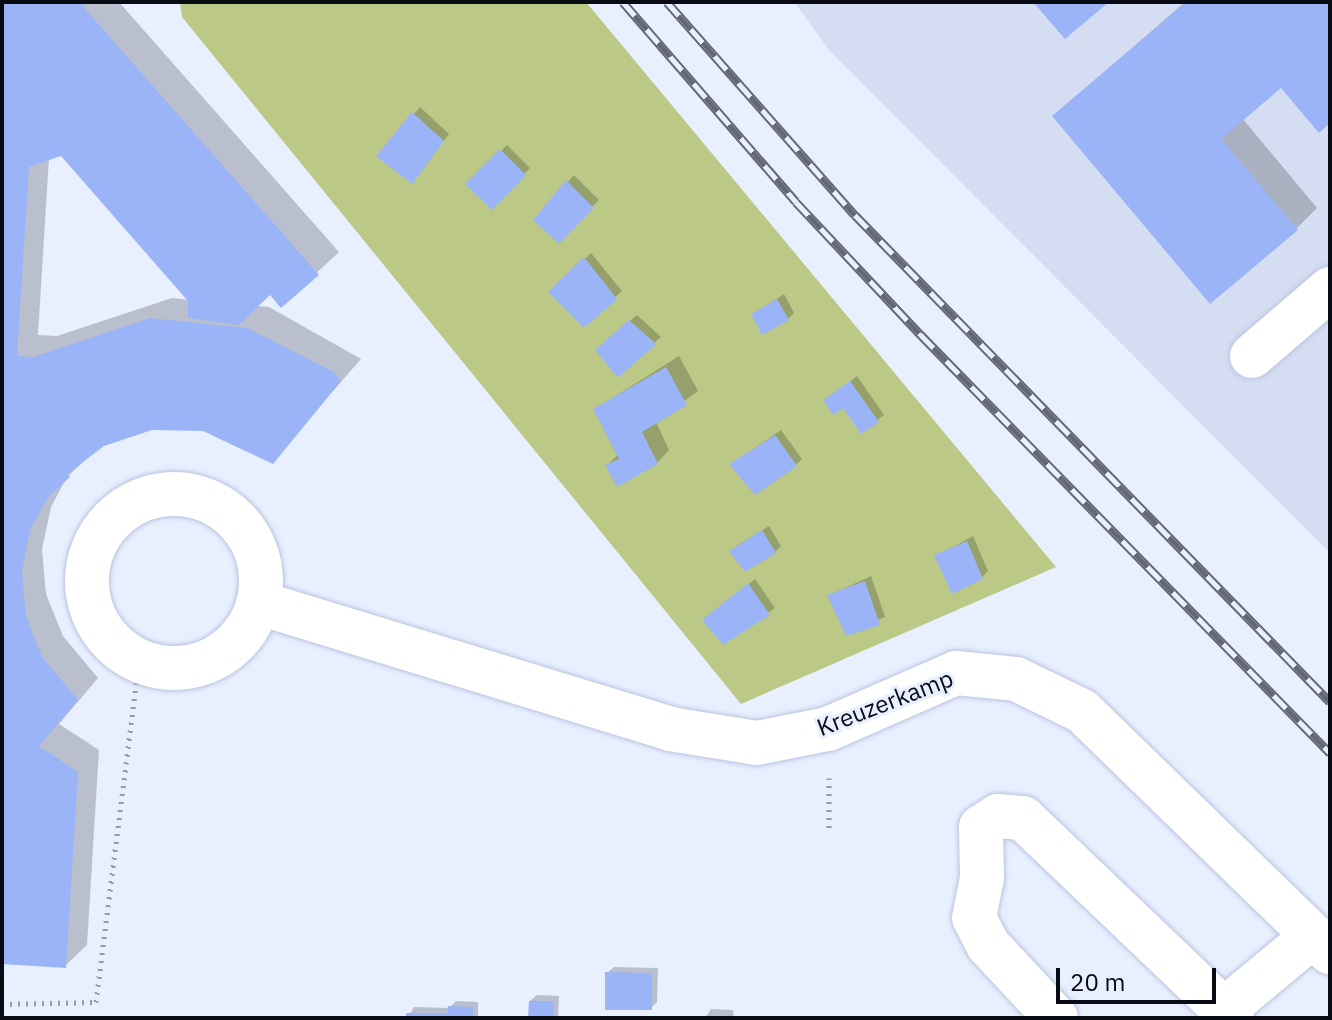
<!DOCTYPE html>
<html>
<head>
<meta charset="utf-8">
<style>
	body { margin:0 }
	#map { position:relative; width:1332px; height:1020px; overflow:hidden; background:#e8efff; font-family:"IBM Plex Sans",sans-serif }
	div>[style] { position:absolute }
	.built>* { inset:0; background:#d4ddf1 }
	.green>* { inset:0; background:#bcc885 }
	.shadow>* { inset:0; background:#0003 }
	.building>* { inset:0; background:#9ab4f7 }
	.path>* { height:5px; margin-top:-2.5px; transform-origin:0; background:repeating-linear-gradient(90deg,#959ba8 0 2px,transparent 0 8px) }
	.roads { filter:drop-shadow(0 0 2px #b9c4de) drop-shadow(0 0 2px #b9c4de) }
	.minor>* { height:44px; margin:-22px; padding:0 22px; transform-origin:22px; border-radius:22px; background:#fff }
	.minor>.ring { margin:-22px; padding:0; box-sizing:content-box; background:none; border:44px solid #fff; border-radius:50% }
	.rail>* { height:9px; margin-top:-4.5px; transform-origin:0; background:repeating-linear-gradient(90deg,#e8efff 0 18px,#646874 0 36px); box-sizing:border-box; border-block:2px solid #646874 }
	span { translate:-50% -50%; white-space:nowrap; text-align:center; line-height:1.15; -webkit-text-stroke:6px #e8efff; paint-order:stroke }
	.street-label { font-size:24px; color:#080b13 }
	.frame { position:absolute; inset:0; border:4px solid #080b13; pointer-events:none }
	.scale { position:absolute; left:1056px; top:968px; width:160px; height:36px; box-sizing:border-box; border:4px solid #080b13; border-top:0; padding-left:10px; font-size:24px; line-height:28px; white-space:nowrap; color:#080b13; -webkit-text-stroke:6px #e8efff; paint-order:stroke }
</style>
</head>
<body>
<div id="map">
	<div class="built">
		<i style="clip-path:polygon(794px 2px,1330px 2px,1330px 553px,830px 51px)"></i>
	</div>
	<div class="green">
		<i style="clip-path:polygon(180px 2px,586px 2px,1056px 567px,741px 704px,182px 17px)"></i>
	</div>
	<div class="shadow">
		<i style="clip-path:polygon(evenodd,2px 2px,119px 2px,339px 252px,282px 305px,271px 293px,256px 306px,269px 307px,361px 359px,272px 461px,204px 429px,151px 428px,103px 444px,67px 477px,51px 507px,42px 549px,46px 594px,63px 636px,98px 678px,59px 724px,99px 750px,87px 945px,65px 966px,2px 962px,2px 2px,62px 154px,190px 300px,172px 298px,57px 336px,38px 335px,49px 158px,62px 154px)"></i>
		<i style="clip-path:polygon(1185px 2px,1330px 2px,1330px 121px,1281px 85px,1242px 118px,1317px 208px,1296px 229px,1054px 116px)"></i>
		<i style="clip-path:polygon(420px 107px,449px 134px,418px 175px,379px 156px)"></i>
		<i style="clip-path:polygon(507px 145px,530px 168px,492px 207px,468px 184px)"></i>
		<i style="clip-path:polygon(574px 175px,599px 200px,558px 241px,535px 220px)"></i>
		<i style="clip-path:polygon(591px 253px,622px 291px,584px 325px,551px 292px)"></i>
		<i style="clip-path:polygon(784px 294px,794px 313px,788px 319px,754px 314px)"></i>
		<i style="clip-path:polygon(637px 315px,661px 337px,618px 375px,603px 344px)"></i>
		<i style="clip-path:polygon(679px 356px,698px 391px,656px 422px,669px 450px,657px 463px,607px 465px,619px 454px,595px 409px)"></i>
		<i style="clip-path:polygon(857px 376px,884px 415px,862px 431px,832px 395px)"></i>
		<i style="clip-path:polygon(781px 430px,802px 459px,796px 465px,731px 464px)"></i>
		<i style="clip-path:polygon(769px 526px,781px 546px,775px 552px,738px 545px)"></i>
		<i style="clip-path:polygon(973px 536px,988px 571px,982px 577px,937px 556px)"></i>
		<i style="clip-path:polygon(871px 576px,885px 617px,847px 634px,830px 595px)"></i>
		<i style="clip-path:polygon(755px 579px,775px 608px,724px 643px,711px 614px)"></i>
		<i style="clip-path:polygon(614px 967px,658px 968px,657px 1002px,651px 1008px,607px 973px)"></i>
		<i style="clip-path:polygon(537px 995px,559px 996px,558px 1018px,530px 1018px,530px 1001px)"></i>
		<i style="clip-path:polygon(456px 1001px,478px 1002px,478px 1018px,408px 1018px,414px 1007px,449px 1008px)"></i>
		<i style="clip-path:polygon(711px 1009px,733px 1010px,734px 1018px,705px 1018px)"></i>
	</div>
	<div class="building">
		<i style="clip-path:polygon(2px 2px,79px 2px,319px 275px,281px 308px,270px 295px,239px 325px,188px 318px,188px 301px,61px 156px,29px 167px,17px 356px,34px 357px,150px 318px,247px 328px,334px 372px,341px 381px,273px 464px,203px 431px,152px 430px,104px 446px,67px 474px,70px 477px,49px 496px,30px 530px,22px 572px,26px 616px,42px 657px,78px 700px,39px 746px,78px 772px,66px 968px,2px 964px)"></i>
		<i style="clip-path:polygon(1033px 2px,1109px 2px,1065px 39px)"></i>
		<i style="clip-path:polygon(1186px 2px,1330px 2px,1330px 123px,1319px 133px,1281px 88px,1221px 139px,1298px 230px,1210px 304px,1052px 116px)"></i>
		<i style="clip-path:polygon(412px 112px,444px 141px,412px 184px,376px 156px)"></i>
		<i style="clip-path:polygon(500px 149px,526px 175px,492px 210px,465px 184px)"></i>
		<i style="clip-path:polygon(566px 180px,594px 208px,559px 244px,533px 220px)"></i>
		<i style="clip-path:polygon(584px 257px,617px 299px,584px 328px,548px 292px)"></i>
		<i style="clip-path:polygon(777px 299px,789px 320px,762px 335px,751px 314px)"></i>
		<i style="clip-path:polygon(629px 320px,656px 344px,618px 378px,595px 350px)"></i>
		<i style="clip-path:polygon(666px 367px,687px 405px,642px 432px,658px 464px,617px 487px,605px 465px,619px 459px,593px 409px)"></i>
		<i style="clip-path:polygon(850px 381px,879px 422px,861px 434px,843px 408px,833px 415px,823px 400px)"></i>
		<i style="clip-path:polygon(775px 435px,797px 466px,755px 495px,729px 464px)"></i>
		<i style="clip-path:polygon(762px 530px,776px 553px,745px 572px,729px 551px)"></i>
		<i style="clip-path:polygon(967px 541px,983px 579px,952px 594px,934px 555px)"></i>
		<i style="clip-path:polygon(865px 581px,880px 625px,846px 636px,827px 595px)"></i>
		<i style="clip-path:polygon(748px 583px,770px 615px,723px 645px,702px 620px)"></i>
		<i style="clip-path:polygon(605px 972px,652px 973px,652px 1010px,605px 1010px)"></i>
		<i style="clip-path:polygon(529px 1001px,554px 1001px,553px 1018px,528px 1018px)"></i>
		<i style="clip-path:polygon(448px 1006px,473px 1007px,473px 1018px,406px 1018px,406px 1013px,448px 1013px)"></i>
	</div>
	<div class="path">
		<i style="left:829px;top:778px;width:55px;rotate:90deg"></i>
		<i style="left:2px;top:1004px;width:94px;rotate:-1.2deg"></i>
		<i style="left:96px;top:1002px;width:343px;rotate:-82.8deg"></i>
	</div>
	<div class="roads">
		<div class="minor">
			<i style="left:1252px;top:356px;width:103px;rotate:-40.7deg"></i>
			<i class="ring" style="left:87px;top:494px;width:130px;height:130px"></i>
			<i style="left:259px;top:603px;width:430px;rotate:17deg"></i>
			<i style="left:670px;top:729px;width:88px;rotate:9.1deg"></i>
			<i style="left:757px;top:743px;width:72px;rotate:-11.2deg"></i>
			<i style="left:828px;top:729px;width:140px;rotate:-23.6deg"></i>
			<i style="left:956px;top:673px;width:60px;rotate:5.7deg"></i>
			<i style="left:1016px;top:679px;width:73px;rotate:25.9deg"></i>
			<i style="left:1082px;top:711px;width:346px;rotate:44.2deg"></i>
			<i style="left:1225px;top:1009px;width:114px;rotate:-39.7deg"></i>
			<i style="left:1056px;top:1018px;width:100px;rotate:-133deg"></i>
			<i style="left:988px;top:945px;width:30px;rotate:-117deg"></i>
			<i style="left:974px;top:918px;width:41px;rotate:-78.7deg"></i>
			<i style="left:982px;top:878px;width:51px;rotate:-91.1deg"></i>
			<i style="left:981px;top:827px;width:20px;rotate:-33deg"></i>
			<i style="left:998px;top:816px;width:25px;rotate:5deg"></i>
			<i style="left:1023px;top:818px;width:289px;rotate:43.7deg"></i>
		</div>
	</div>
	<div class="rail">
		<i style="left:623px;top:2px;width:264px;rotate:49.1deg"></i>
		<i style="left:796px;top:202px;width:183px;rotate:46.8deg"></i>
		<i style="left:921px;top:335px;width:585px;rotate:45.62deg"></i>
		<i style="left:667px;top:2px;width:284px;rotate:48.6deg"></i>
		<i style="left:855px;top:215px;width:680px;rotate:45.71deg"></i>
	</div>
	<div class="street-label">
		<span style="left:885px;top:703px;rotate:-21deg">Kreuzerkamp</span>
	</div>
	<div class="frame"></div>
	<div class="scale">20 m</div>
</div>
</body>
</html>
